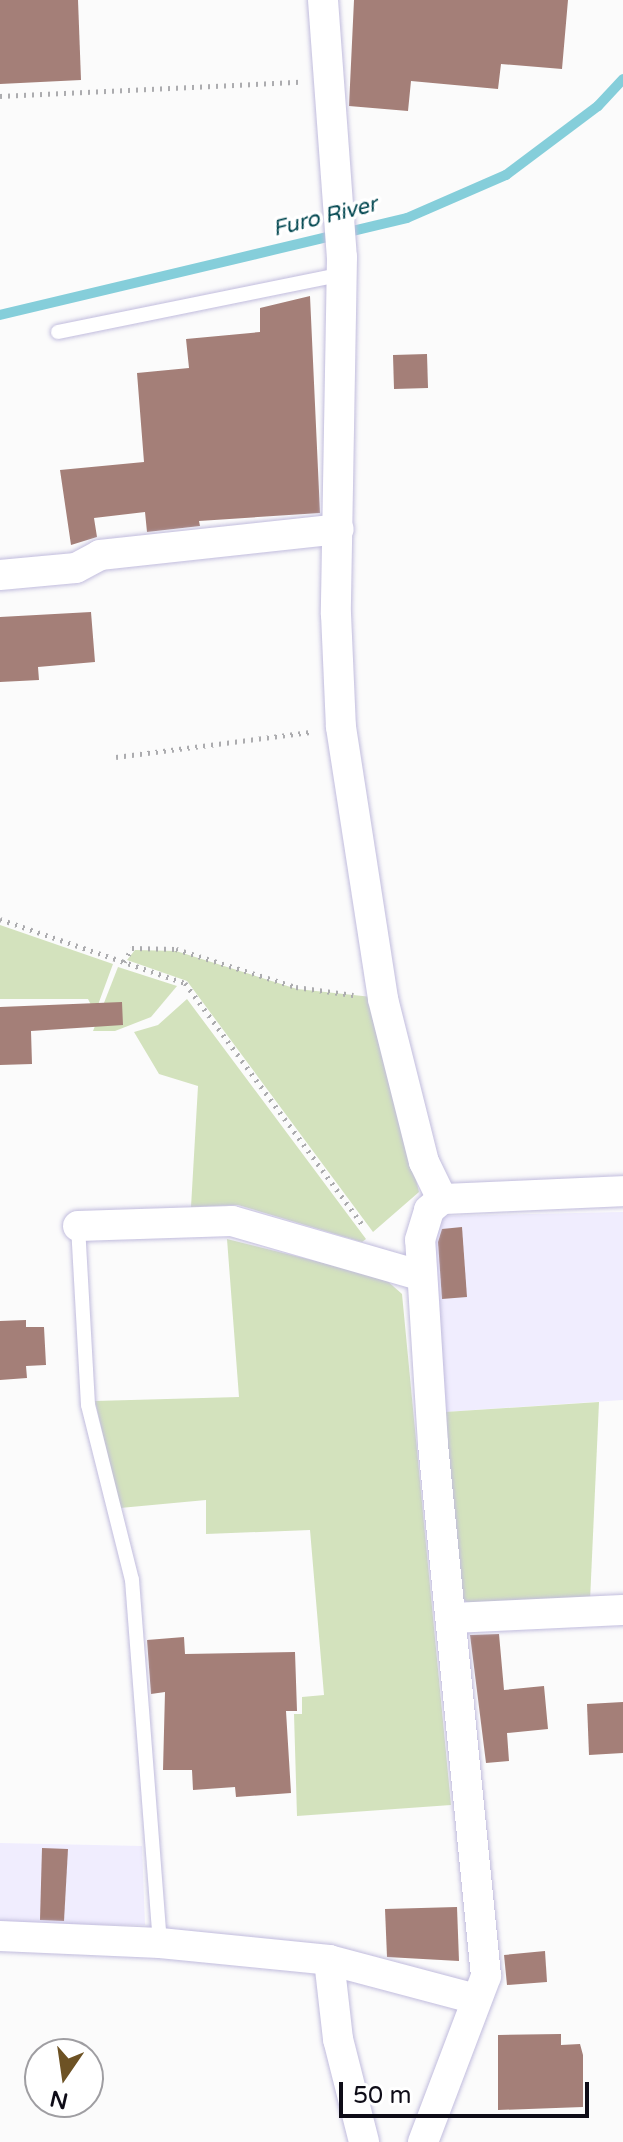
<!DOCTYPE html>
<html>
<head>
<meta charset="utf-8">
<style>
	body { margin:0 }
	#map { position:relative; width:623px; height:2142px; overflow:hidden; background:#fbfbfb; font-family:"Varela Round",sans-serif }
	div>[style] { position:absolute }
	.built>* { inset:0; background:#f0edfe }
	.green>* { inset:0; background:#d3e2bd }
	.stream>* { height:10px; margin:-5px; padding:0 5px; transform-origin:5px; border-radius:5px; background:#85ceda }
	.building>* { inset:0; background:#a47f78 }
	.path>* { height:5px; margin-top:-2.5px; transform-origin:0; background:repeating-linear-gradient(90deg,#acacaf 0 2px,transparent 0 8px) }
	.roads { filter:drop-shadow(0 0 2px #c1bcdd) drop-shadow(0 0 2px #c1bcdd) }
	.service>* { height:14px; margin:-7px; padding:0 7px; transform-origin:7px; border-radius:7px; background:#fff }
	.minor>* { height:30px; margin:-15px; padding:0 15px; transform-origin:15px; border-radius:15px; background:#fff }
	span { translate:-50% -50%; white-space:nowrap; text-align:center; line-height:1.15; -webkit-text-stroke:7px #fff; paint-order:stroke }
	.water-label { font-size:22px; color:#00464f; font-style:italic }
	.north { position:absolute; left:24px; top:2038px; width:80px; height:80px; box-sizing:border-box; background:#fff; border:2px solid #9f9ea2; border-radius:50%; rotate:193deg; font-size:22px; font-weight:700; line-height:32px; text-align:center; color:#0e0c17 }
	.north::after { content:''; display:block; margin:auto; width:28px; height:36px; background:#6d5224; clip-path:polygon(50% 0,100% 100%,50% 72%,0 100%) }
	.scale { position:absolute; left:339px; top:2082px; width:250px; height:36px; box-sizing:border-box; border:4px solid #0e0c17; border-top:0; padding-left:10px; font-size:24px; line-height:28px; white-space:nowrap; color:#0e0c17; -webkit-text-stroke:6px #fff; paint-order:stroke }
</style>
</head>
<body>
<div id="map">
	<div class="built">
		<i style="clip-path:polygon(623px 1212px,623px 1400px,445px 1412px,432px 1229px,445px 1216px)"></i>
		<i style="clip-path:polygon(0 1843px,142px 1846px,145px 1925px,0 1924px)"></i>
	</div>
	<div class="green">
		<i style="clip-path:polygon(0 925px,113px 964px,95px 1013px,88px 999px,0 999px)"></i>
		<i style="clip-path:polygon(135px 950px,176px 951px,297px 989px,372px 997px,419px 1192px,373px 1232px,187px 981px,127px 960px)"></i>
		<i style="clip-path:polygon(118px 967px,177px 986px,151px 1017px,115px 1031px,93px 1031px)"></i>
		<i style="clip-path:polygon(187px 999px,366px 1239px,362px 1242px,238px 1205px,191px 1207px,198px 1086px,159px 1074px,134px 1032px,158px 1025px)"></i>
		<i style="clip-path:polygon(227px 1239px,384px 1278px,402px 1294px,451px 1805px,297px 1816px,294px 1714px,302px 1714px,302px 1697px,324px 1695px,310px 1530px,206px 1534px,206px 1500px,120px 1508px,95px 1401px,239px 1397px)"></i>
		<i style="clip-path:polygon(599px 1402px,590px 1601px,473px 1607px,459px 1596px,445px 1412px)"></i>
	</div>
	<div class="stream">
		<i style="left:0;top:315px;width:418px;rotate:-13.4deg"></i>
		<i style="left:407px;top:218px;width:108px;rotate:-23.5deg"></i>
		<i style="left:506px;top:175px;width:115px;rotate:-36.9deg"></i>
		<i style="left:598px;top:106px;width:37px;rotate:-47deg"></i>
	</div>
	<div class="building">
		<i style="clip-path:polygon(0 0,78px 0,81px 80px,0 84px)"></i>
		<i style="clip-path:polygon(354px 0,568px 0,562px 69px,501px 64px,498px 89px,411px 81px,408px 111px,349px 106px)"></i>
		<i style="clip-path:polygon(310px 296px,320px 513px,199px 521px,200px 526px,147px 532px,145px 512px,94px 518px,97px 537px,71px 545px,60px 470px,144px 462px,137px 373px,189px 368px,186px 339px,260px 332px,260px 308px)"></i>
		<i style="clip-path:polygon(427px 354px,428px 388px,394px 389px,393px 355px)"></i>
		<i style="clip-path:polygon(91px 612px,95px 662px,38px 667px,39px 680px,0 682px,0 617px)"></i>
		<i style="clip-path:polygon(122px 1002px,123px 1025px,31px 1031px,32px 1064px,0 1065px,0 1007px)"></i>
		<i style="clip-path:polygon(462px 1227px,467px 1297px,442px 1299px,438px 1242px,442px 1229px)"></i>
		<i style="clip-path:polygon(26px 1320px,26px 1327px,44px 1327px,46px 1365px,26px 1366px,27px 1378px,0 1380px,0 1321px)"></i>
		<i style="clip-path:polygon(499px 1634px,504px 1690px,544px 1686px,548px 1729px,507px 1733px,509px 1761px,486px 1763px,470px 1635px)"></i>
		<i style="clip-path:polygon(184px 1637px,185px 1654px,295px 1652px,297px 1711px,286px 1711px,291px 1793px,236px 1797px,235px 1787px,193px 1790px,192px 1770px,163px 1770px,165px 1692px,151px 1694px,147px 1640px)"></i>
		<i style="clip-path:polygon(623px 1702px,623px 1753px,589px 1755px,587px 1704px)"></i>
		<i style="clip-path:polygon(42px 1848px,68px 1849px,64px 1921px,40px 1920px)"></i>
		<i style="clip-path:polygon(457px 1907px,459px 1961px,387px 1957px,385px 1909px)"></i>
		<i style="clip-path:polygon(545px 1951px,547px 1982px,507px 1985px,504px 1955px)"></i>
		<i style="clip-path:polygon(561px 2034px,561px 2045px,580px 2044px,583px 2055px,583px 2107px,498px 2110px,498px 2035px)"></i>
	</div>
	<div class="path">
		<i style="left:0;top:96px;width:300px;rotate:-2.7deg"></i>
		<i style="left:116px;top:757px;width:198px;rotate:-7.3deg"></i>
		<i style="left:0;top:919px;width:196px;rotate:19.1deg"></i>
		<i style="left:185px;top:983px;width:303px;rotate:53.7deg"></i>
		<i style="left:124px;top:962px;width:16px;rotate:-60deg"></i>
		<i style="left:132px;top:948px;width:44px;rotate:1.3deg"></i>
		<i style="left:176px;top:949px;width:126px;rotate:17.6deg"></i>
		<i style="left:296px;top:987px;width:58px;rotate:8deg"></i>
	</div>
	<div class="roads">
		<div class="service">
			<i style="left:58px;top:332px;width:290px;rotate:-11.5deg"></i>
			<i style="left:78px;top:1226px;width:179px;rotate:86.8deg"></i>
			<i style="left:88px;top:1405px;width:180px;rotate:75.9deg"></i>
			<i style="left:132px;top:1580px;width:364px;rotate:85.6deg"></i>
		</div>
		<div class="minor">
			<i style="left:323px;top:0;width:258px;rotate:85.8deg"></i>
			<i style="left:342px;top:257px;width:357px;rotate:91deg"></i>
			<i style="left:336px;top:614px;width:113px;rotate:87.5deg"></i>
			<i style="left:341px;top:727px;width:275px;rotate:81.2deg"></i>
			<i style="left:383px;top:999px;width:168px;rotate:75.9deg"></i>
			<i style="left:424px;top:1162px;width:41px;rotate:64.1deg"></i>
			<i style="left:0;top:575px;width:76px;rotate:-5.3deg"></i>
			<i style="left:76px;top:568px;width:27px;rotate:-28deg"></i>
			<i style="left:100px;top:555px;width:240px;rotate:-6.2deg"></i>
			<i style="left:78px;top:1226px;width:154px;rotate:-1.9deg"></i>
			<i style="left:232px;top:1221px;width:195px;rotate:16.1deg"></i>
			<i style="left:452px;top:1618px;width:171px;rotate:-2.7deg"></i>
			<i style="left:0;top:1936px;width:160px;rotate:2.5deg"></i>
			<i style="left:160px;top:1943px;width:170px;rotate:5.7deg"></i>
			<i style="left:329px;top:1960px;width:152px;rotate:14.9deg"></i>
			<i style="left:329px;top:1960px;width:80px;rotate:83.5deg"></i>
			<i style="left:338px;top:2039px;width:106px;rotate:75.8deg"></i>
			<i style="left:423px;top:2142px;width:178px;rotate:-69.2deg"></i>
			<i style="left:486px;top:1976px;width:535px;rotate:-95.69deg"></i>
			<i style="left:433px;top:1444px;width:204px;rotate:-93.6deg"></i>
			<i style="left:420px;top:1240px;width:31px;rotate:-73deg"></i>
			<i style="left:429px;top:1210px;width:17px;rotate:-40deg"></i>
			<i style="left:442px;top:1199px;width:181px;rotate:-2.5deg"></i>
		</div>
	</div>
	<div class="water-label">
		<span style="left:325px;top:217px;rotate:-14deg">Furo River</span>
	</div>
	<div class="north">N</div>
	<div class="scale">50 m</div>
</div>
</body>
</html>
